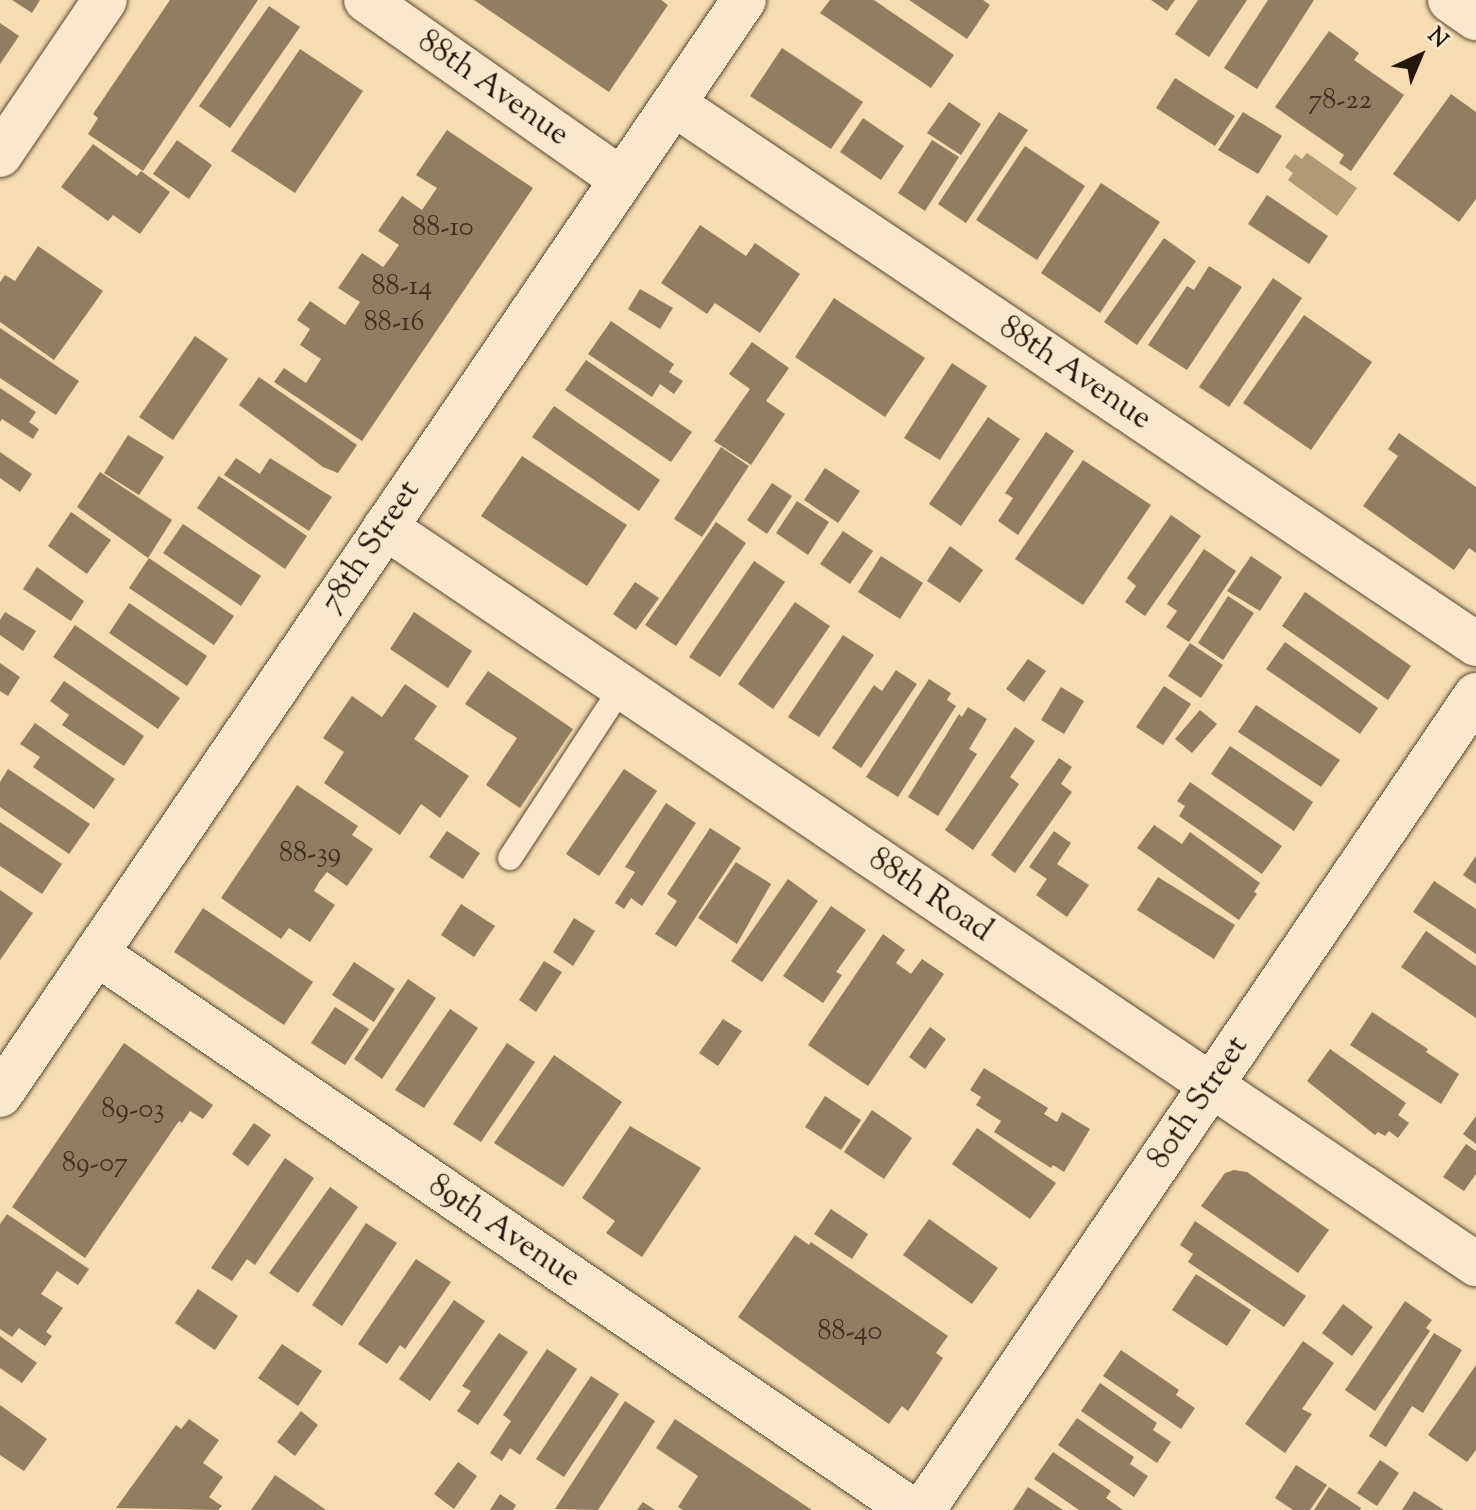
<!DOCTYPE html>
<html>
<head>
<meta charset="utf-8">
<style>
	body { margin:0 }
	#map { position:relative; width:1476px; height:1510px; overflow:hidden; background:#f6dcb0; font-family:"Sorts Mill Goudy",serif }
	div>[style] { position:absolute }
	.water>* { inset:0; background:#af9977 }
	.building>* { inset:0; background:#917d60 }
	.roads { filter:drop-shadow(0 0 2px #584833) drop-shadow(0 0 2px #584833) }
	.lane>* { height:24px; margin:-12px; padding:0 12px; transform-origin:12px; border-radius:12px; background:#f9e8cc }
	.street>* { height:44px; margin:-22px; padding:0 22px; transform-origin:22px; border-radius:22px; background:#f9e8cc }
	span { translate:-50% -50%; white-space:nowrap; text-align:center; line-height:1.15; -webkit-text-stroke:7px #f9e8cc; paint-order:stroke }
	.number-label { font-size:28px; color:#3f301f }
	.number-label span { -webkit-text-stroke-width:0 }
	.street-label { font-size:32px; color:#241609 }
	.north { position:absolute; left:1380px; top:16px; width:80px; height:80px; -webkit-text-stroke:6px #f9e8cc; paint-order:stroke; rotate:44deg; font-size:22px; font-weight:700; line-height:32px; text-align:center; color:#241609 }
	.north::after { content:''; display:block; margin:auto; width:28px; height:36px; background:#241609; clip-path:polygon(50% 0,100% 100%,50% 72%,0 100%) }
</style>
</head>
<body>
<div id="map">
	<div class="water">
		<i style="clip-path:polygon(1307px 153px,1357px 188px,1337px 216px,1288px 180px,1293px 173px,1285px 167px,1295px 154px,1302px 159px)"></i>
	</div>
	<div class="building">
		<i style="clip-path:polygon(12px 0,40px 0,32px 13px)"></i>
		<i style="clip-path:polygon(170px 0,258px 0,143px 171px,88px 134px,98px 118px,93px 114px)"></i>
		<i style="clip-path:polygon(474px 0,661px 0,668px 5px,609px 92px)"></i>
		<i style="clip-path:polygon(830px 0,874px 0,954px 55px,931px 88px,820px 13px)"></i>
		<i style="clip-path:polygon(909px 0,983px 0,990px 5px,967px 39px)"></i>
		<i style="clip-path:polygon(1151px 0,1175px 0,1167px 11px)"></i>
		<i style="clip-path:polygon(1198px 0,1247px 0,1209px 57px,1175px 34px)"></i>
		<i style="clip-path:polygon(1268px 0,1314px 0,1257px 89px,1224px 68px)"></i>
		<i style="clip-path:polygon(269px 6px,300px 27px,230px 128px,199px 106px)"></i>
		<i style="clip-path:polygon(0 23px,19px 36px,0 64px)"></i>
		<i style="clip-path:polygon(1329px 31px,1359px 53px,1354px 60px,1404px 95px,1351px 171px,1339px 163px,1344px 155px,1275px 107px)"></i>
		<i style="clip-path:polygon(782px 48px,863px 102px,831px 149px,750px 96px)"></i>
		<i style="clip-path:polygon(300px 49px,363px 91px,295px 193px,231px 151px)"></i>
		<i style="clip-path:polygon(1175px 78px,1235px 116px,1215px 146px,1156px 108px)"></i>
		<i style="clip-path:polygon(1451px 94px,1476px 112px,1476px 199px,1459px 222px,1393px 174px)"></i>
		<i style="clip-path:polygon(949px 102px,981px 124px,961px 155px,927px 133px)"></i>
		<i style="clip-path:polygon(999px 112px,1028px 130px,966px 223px,938px 204px)"></i>
		<i style="clip-path:polygon(1243px 112px,1282px 136px,1258px 174px,1218px 150px)"></i>
		<i style="clip-path:polygon(863px 118px,904px 146px,881px 180px,840px 152px)"></i>
		<i style="clip-path:polygon(447px 130px,533px 188px,362px 441px,274px 382px,284px 368px,306px 383px,313px 372px,321px 359px,300px 345px,310px 329px,297px 320px,310px 301px,345px 325px,360px 302px,338px 288px,362px 253px,383px 267px,390px 258px,399px 245px,378px 231px,402px 196px,422px 210px,437px 188px,416px 175px)"></i>
		<i style="clip-path:polygon(177px 140px,212px 165px,189px 199px,153px 174px)"></i>
		<i style="clip-path:polygon(932px 140px,959px 157px,925px 211px,898px 193px)"></i>
		<i style="clip-path:polygon(93px 144px,137px 176px,141px 171px,170px 192px,140px 234px,113px 215px,108px 221px,61px 187px)"></i>
		<i style="clip-path:polygon(1025px 146px,1085px 186px,1037px 260px,976px 220px)"></i>
		<i style="clip-path:polygon(1101px 183px,1160px 222px,1100px 313px,1041px 273px)"></i>
		<i style="clip-path:polygon(1267px 195px,1328px 236px,1309px 264px,1248px 224px)"></i>
		<i style="clip-path:polygon(700px 225px,746px 256px,755px 243px,800px 274px,760px 333px,715px 303px,707px 314px,661px 283px)"></i>
		<i style="clip-path:polygon(1164px 238px,1196px 261px,1137px 345px,1104px 322px)"></i>
		<i style="clip-path:polygon(38px 246px,103px 291px,54px 360px,0 322px,0 282px,5px 275px,15px 281px)"></i>
		<i style="clip-path:polygon(1209px 266px,1242px 287px,1187px 370px,1148px 345px,1187px 286px,1194px 290px)"></i>
		<i style="clip-path:polygon(1273px 278px,1302px 298px,1229px 407px,1199px 387px)"></i>
		<i style="clip-path:polygon(640px 289px,673px 308px,660px 329px,628px 309px)"></i>
		<i style="clip-path:polygon(834px 298px,925px 358px,885px 417px,795px 357px)"></i>
		<i style="clip-path:polygon(1304px 315px,1372px 362px,1311px 450px,1243px 403px)"></i>
		<i style="clip-path:polygon(611px 321px,674px 364px,669px 372px,683px 381px,674px 394px,660px 384px,652px 397px,588px 354px)"></i>
		<i style="clip-path:polygon(0 328px,79px 381px,56px 415px,0 378px)"></i>
		<i style="clip-path:polygon(195px 336px,228px 359px,173px 440px,139px 417px)"></i>
		<i style="clip-path:polygon(752px 342px,789px 368px,766px 401px,785px 414px,751px 465px,714px 441px,750px 389px,729px 374px)"></i>
		<i style="clip-path:polygon(586px 360px,692px 432px,671px 462px,565px 390px)"></i>
		<i style="clip-path:polygon(952px 363px,987px 386px,940px 460px,904px 438px)"></i>
		<i style="clip-path:polygon(259px 377px,357px 445px,338px 473px,323px 467px,239px 405px)"></i>
		<i style="clip-path:polygon(0 388px,36px 412px,29px 422px,39px 429px,33px 439px,2px 419px,0 422px)"></i>
		<i style="clip-path:polygon(554px 406px,660px 480px,639px 511px,532px 437px)"></i>
		<i style="clip-path:polygon(988px 417px,1020px 439px,961px 526px,929px 504px)"></i>
		<i style="clip-path:polygon(1046px 432px,1074px 451px,1018px 535px,998px 521px,1013px 498px,1005px 493px)"></i>
		<i style="clip-path:polygon(1399px 433px,1476px 487px,1476px 553px,1469px 548px,1454px 570px,1363px 506px,1398px 456px,1388px 449px)"></i>
		<i style="clip-path:polygon(128px 435px,164px 457px,139px 495px,104px 473px)"></i>
		<i style="clip-path:polygon(721px 447px,749px 466px,702px 537px,674px 519px)"></i>
		<i style="clip-path:polygon(0 452px,32px 474px,20px 492px,0 478px)"></i>
		<i style="clip-path:polygon(522px 456px,627px 525px,587px 586px,481px 516px)"></i>
		<i style="clip-path:polygon(236px 458px,260px 474px,270px 458px,332px 497px,309px 531px,224px 475px)"></i>
		<i style="clip-path:polygon(1083px 460px,1151px 505px,1083px 605px,1015px 559px)"></i>
		<i style="clip-path:polygon(825px 468px,860px 491px,838px 523px,804px 500px)"></i>
		<i style="clip-path:polygon(100px 472px,172px 520px,148px 558px,77px 507px)"></i>
		<i style="clip-path:polygon(219px 476px,307px 536px,285px 569px,197px 508px)"></i>
		<i style="clip-path:polygon(772px 483px,792px 496px,767px 534px,747px 520px)"></i>
		<i style="clip-path:polygon(797px 501px,829px 522px,808px 555px,776px 533px)"></i>
		<i style="clip-path:polygon(71px 512px,111px 540px,87px 574px,48px 546px)"></i>
		<i style="clip-path:polygon(1171px 515px,1201px 536px,1145px 616px,1125px 602px,1136px 586px,1127px 578px)"></i>
		<i style="clip-path:polygon(716px 522px,746px 543px,676px 646px,645px 625px)"></i>
		<i style="clip-path:polygon(183px 524px,261px 576px,241px 606px,163px 553px)"></i>
		<i style="clip-path:polygon(843px 531px,873px 551px,850px 584px,820px 564px)"></i>
		<i style="clip-path:polygon(950px 546px,983px 570px,960px 603px,927px 581px)"></i>
		<i style="clip-path:polygon(1204px 549px,1236px 571px,1189px 642px,1166px 627px,1177px 611px,1167px 604px)"></i>
		<i style="clip-path:polygon(881px 556px,923px 583px,900px 619px,858px 592px)"></i>
		<i style="clip-path:polygon(1251px 556px,1282px 577px,1260px 611px,1227px 591px)"></i>
		<i style="clip-path:polygon(149px 558px,234px 616px,214px 645px,129px 588px)"></i>
		<i style="clip-path:polygon(754px 561px,785px 582px,720px 677px,689px 657px)"></i>
		<i style="clip-path:polygon(37px 567px,84px 601px,71px 621px,23px 589px)"></i>
		<i style="clip-path:polygon(635px 582px,659px 598px,636px 630px,613px 614px)"></i>
		<i style="clip-path:polygon(1305px 592px,1411px 666px,1388px 700px,1282px 626px)"></i>
		<i style="clip-path:polygon(1228px 596px,1254px 613px,1223px 660px,1198px 643px)"></i>
		<i style="clip-path:polygon(795px 602px,830px 626px,773px 709px,738px 684px)"></i>
		<i style="clip-path:polygon(129px 603px,207px 656px,187px 686px,109px 633px)"></i>
		<i style="clip-path:polygon(5px 612px,36px 631px,23px 651px,0 635px,0 620px)"></i>
		<i style="clip-path:polygon(414px 612px,472px 651px,448px 688px,390px 649px)"></i>
		<i style="clip-path:polygon(75px 625px,180px 698px,158px 729px,53px 657px)"></i>
		<i style="clip-path:polygon(843px 635px,874px 655px,819px 737px,788px 717px)"></i>
		<i style="clip-path:polygon(1285px 642px,1378px 708px,1360px 734px,1266px 669px)"></i>
		<i style="clip-path:polygon(1190px 643px,1223px 665px,1201px 698px,1168px 676px)"></i>
		<i style="clip-path:polygon(1028px 659px,1046px 671px,1024px 702px,1006px 689px)"></i>
		<i style="clip-path:polygon(0 663px,20px 677px,8px 696px,0 691px)"></i>
		<i style="clip-path:polygon(896px 670px,917px 684px,861px 768px,832px 748px,874px 685px,882px 691px)"></i>
		<i style="clip-path:polygon(488px 671px,573px 729px,520px 808px,486px 785px,517px 738px,465px 704px)"></i>
		<i style="clip-path:polygon(929px 679px,951px 693px,947px 700px,956px 706px,898px 797px,866px 777px)"></i>
		<i style="clip-path:polygon(64px 681px,144px 736px,124px 766px,62px 725px,69px 715px,50px 701px)"></i>
		<i style="clip-path:polygon(405px 684px,437px 706px,414px 739px,469px 776px,440px 818px,421px 804px,400px 835px,324px 783px,344px 752px,323px 738px,352px 696px,382px 717px)"></i>
		<i style="clip-path:polygon(1164px 686px,1191px 704px,1163px 745px,1136px 727px)"></i>
		<i style="clip-path:polygon(1061px 687px,1084px 701px,1064px 734px,1041px 720px)"></i>
		<i style="clip-path:polygon(1256px 705px,1340px 760px,1321px 787px,1238px 732px)"></i>
		<i style="clip-path:polygon(968px 707px,987px 719px,969px 749px,977px 754px,938px 816px,908px 797px,959px 714px,962px 717px)"></i>
		<i style="clip-path:polygon(1200px 710px,1217px 724px,1192px 753px,1175px 739px)"></i>
		<i style="clip-path:polygon(35px 723px,115px 779px,94px 809px,33px 767px,40px 757px,20px 744px)"></i>
		<i style="clip-path:polygon(1015px 727px,1035px 741px,1010px 777px,1019px 784px,973px 850px,945px 830px)"></i>
		<i style="clip-path:polygon(1230px 746px,1313px 802px,1294px 831px,1211px 774px)"></i>
		<i style="clip-path:polygon(1059px 758px,1072px 767px,1061px 784px,1072px 792px,1015px 873px,991px 855px)"></i>
		<i style="clip-path:polygon(8px 769px,90px 824px,69px 854px,0 807px,0 782px)"></i>
		<i style="clip-path:polygon(624px 769px,657px 791px,599px 876px,566px 854px)"></i>
		<i style="clip-path:polygon(1190px 782px,1282px 846px,1262px 874px,1179px 816px,1185px 806px,1177px 801px)"></i>
		<i style="clip-path:polygon(297px 785px,358px 826px,352px 835px,373px 849px,347px 886px,327px 872px,319px 882px,314px 891px,335px 905px,310px 942px,289px 928px,281px 939px,221px 898px)"></i>
		<i style="clip-path:polygon(666px 803px,696px 823px,642px 906px,631px 898px,624px 909px,615px 903px,635px 872px,625px 867px)"></i>
		<i style="clip-path:polygon(0 822px,62px 864px,42px 894px,0 866px)"></i>
		<i style="clip-path:polygon(1154px 825px,1182px 844px,1190px 832px,1260px 883px,1254px 892px,1257px 894px,1239px 920px,1137px 848px)"></i>
		<i style="clip-path:polygon(710px 828px,741px 848px,676px 947px,655px 934px,677px 901px,667px 894px)"></i>
		<i style="clip-path:polygon(447px 831px,480px 853px,463px 879px,429px 857px)"></i>
		<i style="clip-path:polygon(1054px 831px,1071px 843px,1057px 864px,1089px 885px,1067px 917px,1036px 895px,1047px 879px,1029px 867px)"></i>
		<i style="clip-path:polygon(1476px 856px,1476px 884px,1463px 875px)"></i>
		<i style="clip-path:polygon(736px 862px,771px 884px,737px 944px,698px 918px)"></i>
		<i style="clip-path:polygon(1158px 877px,1235px 925px,1214px 959px,1137px 910px)"></i>
		<i style="clip-path:polygon(788px 879px,818px 901px,762px 982px,731px 961px)"></i>
		<i style="clip-path:polygon(1434px 881px,1476px 909px,1476px 954px,1413px 912px)"></i>
		<i style="clip-path:polygon(0 890px,33px 913px,0 960px)"></i>
		<i style="clip-path:polygon(461px 904px,495px 926px,474px 957px,441px 935px)"></i>
		<i style="clip-path:polygon(831px 906px,866px 930px,836px 972px,842px 975px,823px 1003px,783px 976px)"></i>
		<i style="clip-path:polygon(203px 908px,313px 982px,284px 1025px,174px 952px)"></i>
		<i style="clip-path:polygon(574px 918px,595px 931px,573px 966px,553px 952px)"></i>
		<i style="clip-path:polygon(1426px 931px,1476px 966px,1476px 1018px,1401px 967px)"></i>
		<i style="clip-path:polygon(883px 934px,905px 950px,896px 963px,911px 974px,922px 959px,944px 974px,868px 1086px,808px 1045px)"></i>
		<i style="clip-path:polygon(544px 961px,562px 972px,536px 1012px,519px 1000px)"></i>
		<i style="clip-path:polygon(354px 962px,395px 989px,374px 1022px,332px 995px)"></i>
		<i style="clip-path:polygon(408px 979px,436px 998px,382px 1079px,354px 1059px)"></i>
		<i style="clip-path:polygon(335px 1007px,369px 1029px,345px 1065px,311px 1043px)"></i>
		<i style="clip-path:polygon(450px 1009px,478px 1028px,424px 1108px,395px 1090px)"></i>
		<i style="clip-path:polygon(1372px 1012px,1428px 1049px,1426px 1052px,1459px 1074px,1441px 1104px,1350px 1045px)"></i>
		<i style="clip-path:polygon(723px 1019px,742px 1031px,718px 1066px,699px 1053px)"></i>
		<i style="clip-path:polygon(930px 1027px,946px 1039px,925px 1069px,909px 1057px)"></i>
		<i style="clip-path:polygon(124px 1043px,213px 1105px,203px 1119px,190px 1111px,182px 1123px,179px 1121px,85px 1258px,12px 1207px)"></i>
		<i style="clip-path:polygon(507px 1043px,535px 1062px,481px 1142px,453px 1124px)"></i>
		<i style="clip-path:polygon(1330px 1049px,1406px 1103px,1398px 1115px,1409px 1123px,1398px 1138px,1389px 1131px,1385px 1136px,1378px 1132px,1375px 1135px,1307px 1081px)"></i>
		<i style="clip-path:polygon(554px 1055px,622px 1102px,563px 1187px,494px 1143px)"></i>
		<i style="clip-path:polygon(984px 1068px,1048px 1108px,1044px 1114px,1057px 1122px,1062px 1112px,1090px 1129px,1064px 1172px,1053px 1165px,1051px 1168px,994px 1132px,1001px 1121px,976px 1105px,981px 1097px,970px 1090px)"></i>
		<i style="clip-path:polygon(825px 1096px,861px 1120px,841px 1150px,805px 1127px)"></i>
		<i style="clip-path:polygon(872px 1110px,912px 1138px,884px 1179px,844px 1152px)"></i>
		<i style="clip-path:polygon(1476px 1116px,1476px 1144px,1463px 1134px)"></i>
		<i style="clip-path:polygon(254px 1123px,271px 1135px,248px 1166px,232px 1154px)"></i>
		<i style="clip-path:polygon(630px 1126px,701px 1168px,642px 1257px,606px 1233px,615px 1221px,582px 1198px)"></i>
		<i style="clip-path:polygon(977px 1128px,1056px 1183px,1030px 1219px,952px 1164px)"></i>
		<i style="clip-path:polygon(1466px 1144px,1476px 1151px,1476px 1174px,1464px 1191px,1443px 1177px)"></i>
		<i style="clip-path:polygon(285px 1158px,314px 1178px,255px 1265px,247px 1259px,232px 1281px,211px 1268px)"></i>
		<i style="clip-path:polygon(1234px 1170px,1247px 1172px,1329px 1230px,1298px 1273px,1201px 1206px,1225px 1173px)"></i>
		<i style="clip-path:polygon(330px 1187px,358px 1207px,298px 1293px,269px 1273px)"></i>
		<i style="clip-path:polygon(831px 1209px,868px 1234px,852px 1259px,814px 1234px)"></i>
		<i style="clip-path:polygon(7px 1214px,89px 1269px,78px 1285px,57px 1271px,41px 1294px,63px 1308px,46px 1332px,52px 1336px,45px 1346px,19px 1328px,12px 1337px,0 1329px,0 1224px)"></i>
		<i style="clip-path:polygon(929px 1219px,998px 1268px,972px 1304px,903px 1255px)"></i>
		<i style="clip-path:polygon(1195px 1221px,1306px 1296px,1284px 1327px,1188px 1262px,1193px 1254px,1180px 1245px)"></i>
		<i style="clip-path:polygon(366px 1223px,397px 1243px,342px 1326px,312px 1305px)"></i>
		<i style="clip-path:polygon(795px 1235px,809px 1245px,811px 1242px,948px 1336px,936px 1353px,943px 1358px,908px 1411px,902px 1406px,889px 1424px,738px 1317px)"></i>
		<i style="clip-path:polygon(416px 1259px,451px 1282px,405px 1349px,400px 1345px,387px 1364px,358px 1344px)"></i>
		<i style="clip-path:polygon(1196px 1274px,1251px 1310px,1227px 1346px,1172px 1310px)"></i>
		<i style="clip-path:polygon(198px 1289px,238px 1316px,215px 1350px,175px 1323px)"></i>
		<i style="clip-path:polygon(454px 1300px,485px 1321px,430px 1401px,399px 1379px)"></i>
		<i style="clip-path:polygon(1405px 1301px,1432px 1320px,1426px 1328px,1430px 1331px,1375px 1411px,1345px 1390px)"></i>
		<i style="clip-path:polygon(1343px 1304px,1373px 1327px,1352px 1356px,1322px 1333px)"></i>
		<i style="clip-path:polygon(499px 1333px,528px 1352px,478px 1425px,457px 1411px,471px 1391px,462px 1386px)"></i>
		<i style="clip-path:polygon(1434px 1333px,1462px 1350px,1423px 1413px,1412px 1406px,1386px 1447px,1369px 1436px)"></i>
		<i style="clip-path:polygon(0 1336px,37px 1363px,22px 1383px,0 1368px)"></i>
		<i style="clip-path:polygon(1303px 1341px,1334px 1363px,1302px 1409px,1312px 1414px,1285px 1453px,1245px 1424px)"></i>
		<i style="clip-path:polygon(282px 1344px,322px 1371px,298px 1406px,258px 1378px)"></i>
		<i style="clip-path:polygon(547px 1349px,577px 1369px,520px 1455px,510px 1448px,502px 1461px,490px 1453px,511px 1421px,503px 1415px)"></i>
		<i style="clip-path:polygon(1121px 1350px,1179px 1390px,1176px 1395px,1195px 1408px,1181px 1429px,1103px 1376px)"></i>
		<i style="clip-path:polygon(1476px 1365px,1476px 1450px,1467px 1462px,1428px 1435px)"></i>
		<i style="clip-path:polygon(591px 1376px,619px 1394px,564px 1477px,536px 1459px)"></i>
		<i style="clip-path:polygon(1100px 1383px,1157px 1423px,1153px 1430px,1171px 1442px,1157px 1463px,1081px 1411px)"></i>
		<i style="clip-path:polygon(625px 1401px,655px 1421px,598px 1510px,555px 1509px)"></i>
		<i style="clip-path:polygon(0 1405px,47px 1439px,24px 1471px,0 1455px)"></i>
		<i style="clip-path:polygon(301px 1411px,318px 1425px,295px 1456px,277px 1442px)"></i>
		<i style="clip-path:polygon(1077px 1418px,1134px 1457px,1130px 1464px,1148px 1476px,1134px 1497px,1058px 1445px)"></i>
		<i style="clip-path:polygon(189px 1419px,219px 1440px,203px 1463px,223px 1477px,209px 1497px,222px 1506px,218px 1510px,116px 1508px,176px 1425px,181px 1429px)"></i>
		<i style="clip-path:polygon(675px 1419px,812px 1510px,683px 1510px,678px 1507px,698px 1476px,656px 1448px)"></i>
		<i style="clip-path:polygon(1053px 1452px,1111px 1491px,1106px 1498px,1123px 1510px,1079px 1510px,1034px 1479px)"></i>
		<i style="clip-path:polygon(1380px 1460px,1399px 1473px,1377px 1506px,1357px 1493px)"></i>
		<i style="clip-path:polygon(458px 1462px,477px 1476px,454px 1509px,434px 1494px)"></i>
		<i style="clip-path:polygon(1296px 1465px,1327px 1485px,1310px 1510px,1293px 1510px,1275px 1498px)"></i>
		<i style="clip-path:polygon(275px 1475px,306px 1496px,326px 1510px,251px 1510px)"></i>
		<i style="clip-path:polygon(1028px 1487px,1063px 1510px,1013px 1510px)"></i>
		<i style="clip-path:polygon(1329px 1487px,1361px 1508px,1360px 1510px,1314px 1510px)"></i>
		<i style="clip-path:polygon(1414px 1491px,1444px 1510px,1402px 1510px)"></i>
		<i style="clip-path:polygon(500px 1494px,516px 1505px,513px 1510px,490px 1510px)"></i>
		<i style="clip-path:polygon(643px 1502px,655px 1510px,637px 1510px)"></i>
	</div>
	<div class="roads">
		<div class="lane">
			<i style="left:510px;top:858px;width:204px;rotate:-56.8deg"></i>
		</div>
		<div class="street">
			<i style="left:366px;top:0;width:312px;rotate:35.1deg"></i>
			<i style="left:1450px;top:0;width:32px;rotate:35deg"></i>
			<i style="left:674px;top:104px;width:967px;rotate:33.95deg"></i>
			<i style="left:0;top:155px;width:187px;rotate:-55.9deg"></i>
			<i style="left:385px;top:527px;width:1317px;rotate:34.04deg"></i>
			<i style="left:96px;top:953px;width:988px;rotate:34.32deg"></i>
			<i style="left:0;top:1095px;width:1324px;rotate:-55.81deg"></i>
			<i style="left:923px;top:1510px;width:985px;rotate:-55.84deg"></i>
		</div>
	</div>
	<div class="number-label">
		<span style="left:1340px;top:101px">78-22</span>
		<span style="left:443px;top:228px">88-10</span>
		<span style="left:402px;top:287px">88-14</span>
		<span style="left:394px;top:323px">88-16</span>
		<span style="left:310px;top:854px">88-39</span>
		<span style="left:133px;top:1110px">89-03</span>
		<span style="left:95px;top:1164px">89-07</span>
		<span style="left:850px;top:1332px">88-40</span>
	</div>
	<div class="street-label">
		<span style="left:493px;top:89px;rotate:35deg">88th Avenue</span>
		<span style="left:1075px;top:374px;rotate:34deg">88th Avenue</span>
		<span style="left:371px;top:547px;rotate:-56deg">78th Street</span>
		<span style="left:930px;top:896px;rotate:34deg">88th Road</span>
		<span style="left:1199px;top:1103px;rotate:-56deg">80th Street</span>
		<span style="left:504px;top:1232px;rotate:34deg">89th Avenue</span>
	</div>
	<div class="north">N</div>
</div>
</body>
</html>
